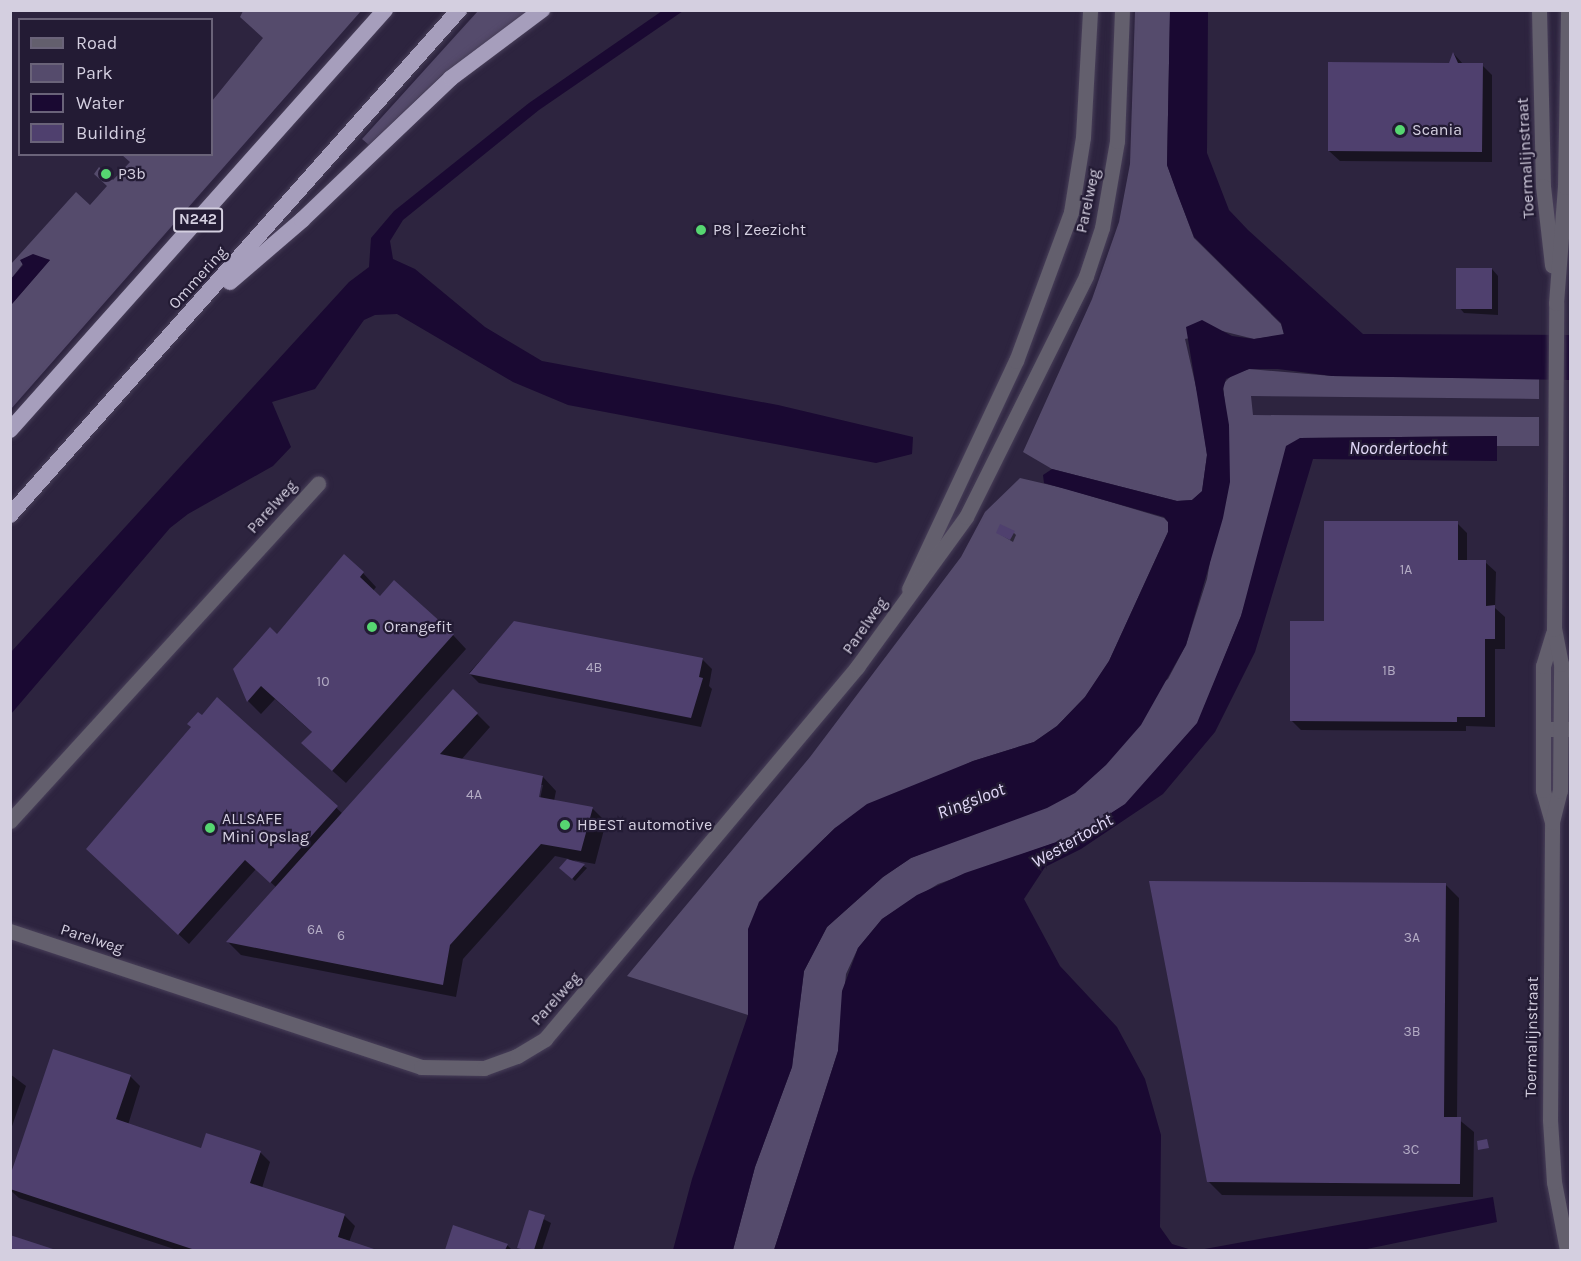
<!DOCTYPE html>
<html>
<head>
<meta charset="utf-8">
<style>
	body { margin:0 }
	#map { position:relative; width:1581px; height:1261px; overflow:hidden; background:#2d243f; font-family:Karla,sans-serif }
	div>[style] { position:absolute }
	.green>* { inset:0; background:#554b6c }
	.water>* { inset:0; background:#1a0932 }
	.shadow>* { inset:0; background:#0007 }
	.building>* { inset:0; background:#4f406e }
	.roads { filter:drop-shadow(0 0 2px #483f59) drop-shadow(0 0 2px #483f59) }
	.minor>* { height:15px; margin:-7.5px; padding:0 7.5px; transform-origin:7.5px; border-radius:7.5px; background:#635f6d }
	.tertiary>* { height:15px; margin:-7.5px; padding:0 7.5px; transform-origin:7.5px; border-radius:7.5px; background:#635f6d }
	.trunk>* { height:16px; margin:-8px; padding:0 8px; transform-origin:8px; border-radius:8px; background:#a69ebc }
	.dots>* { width:16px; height:16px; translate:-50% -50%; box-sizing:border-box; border:3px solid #231b34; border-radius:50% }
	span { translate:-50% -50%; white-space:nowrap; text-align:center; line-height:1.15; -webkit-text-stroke:4.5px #231b34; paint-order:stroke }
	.number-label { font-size:14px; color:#b3abc4 }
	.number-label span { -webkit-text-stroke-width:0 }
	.shield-label span { padding:2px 4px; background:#231b34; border:2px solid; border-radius:4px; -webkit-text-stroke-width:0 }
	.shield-label { font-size:15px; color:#d4cfe0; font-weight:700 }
	.poi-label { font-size:16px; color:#d4cfe0 }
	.left { translate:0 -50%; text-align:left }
	.street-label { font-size:16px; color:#d4cfe0 }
	.water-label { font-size:18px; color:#e3daf9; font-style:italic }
	.frame { position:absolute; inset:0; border:12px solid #d4cfe0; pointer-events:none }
	.legend { position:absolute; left:18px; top:18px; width:195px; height:138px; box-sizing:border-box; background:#231b34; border:2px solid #6a6379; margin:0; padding:8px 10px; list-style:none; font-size:18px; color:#d4cfe0 }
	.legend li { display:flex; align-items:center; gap:12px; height:30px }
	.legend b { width:30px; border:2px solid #6a6379 }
</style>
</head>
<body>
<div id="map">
	<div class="green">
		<i style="clip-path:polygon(243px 11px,361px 11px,11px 409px,11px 305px,50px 260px,29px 256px,11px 279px,11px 264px,76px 192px,90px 205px,107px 186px,94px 174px,99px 167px,113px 180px,130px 162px,122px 155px,212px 154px,212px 101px,263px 38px,240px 17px)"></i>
		<i style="clip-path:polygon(478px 11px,527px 11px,443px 74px,369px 145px,362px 139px)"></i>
		<i style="clip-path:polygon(1135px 11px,1170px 11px,1167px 165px,1194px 238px,1281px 324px,1284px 335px,1254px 339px,1222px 331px,1185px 339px,1201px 409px,1207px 455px,1202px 492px,1192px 500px,1177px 501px,1052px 469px,1023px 452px,1092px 299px,1119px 222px,1130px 164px)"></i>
		<i style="clip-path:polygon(1249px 369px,1332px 376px,1539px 379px,1539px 399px,1251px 396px,1253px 415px,1539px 417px,1539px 446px,1497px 446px,1497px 436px,1300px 438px,1241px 616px,1198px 723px,1126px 804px,1077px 835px,938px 884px,882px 919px,858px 948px,846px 974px,838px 1051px,774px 1250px,733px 1250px,755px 1167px,792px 1067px,804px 971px,827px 927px,883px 877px,911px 858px,952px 841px,1168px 679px,1186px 645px,1207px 579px,1229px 451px,1223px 384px,1233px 374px)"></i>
		<i style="clip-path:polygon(1020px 478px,1067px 489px,1164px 518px,1168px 522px,1168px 532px,1109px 661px,1085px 697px,1057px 726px,1034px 742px,973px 761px,835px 828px,759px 902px,749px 970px,748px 1015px,627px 976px,810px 757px,961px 557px,985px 512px)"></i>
	</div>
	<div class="water">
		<i style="clip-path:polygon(662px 11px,683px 11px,539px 110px,403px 220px,390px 241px,393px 259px,415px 269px,485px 327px,542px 361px,778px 405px,913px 437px,912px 454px,876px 463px,568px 405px,513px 382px,397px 314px,375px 315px,364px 320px,315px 389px,272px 402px,291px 447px,273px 466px,188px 514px,170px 528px,11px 714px,11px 652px,349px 282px,369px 267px,371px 238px,394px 211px,529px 103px)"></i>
		<i style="clip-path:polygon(1170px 11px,1208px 11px,1207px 153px,1229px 210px,1248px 230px,1363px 334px,1570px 335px,1570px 380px,1332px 376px,1278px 369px,1249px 369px,1226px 379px,1223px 389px,1229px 425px,1230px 482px,1223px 518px,1186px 645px,1141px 725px,1106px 765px,1075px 793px,1047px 808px,911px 858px,883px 877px,827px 927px,804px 971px,792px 1067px,755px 1167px,733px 1250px,673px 1250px,692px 1179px,748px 1015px,748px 929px,759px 902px,835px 828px,867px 804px,973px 761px,1034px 742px,1057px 726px,1085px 697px,1109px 661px,1168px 532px,1168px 522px,1164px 517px,1044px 483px,1043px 475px,1052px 469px,1177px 501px,1192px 500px,1202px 491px,1207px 455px,1186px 327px,1202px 320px,1232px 336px,1254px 339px,1284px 334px,1281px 323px,1194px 237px,1177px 193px,1167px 165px)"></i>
		<i style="clip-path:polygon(33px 254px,50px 260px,11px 305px,11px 279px,23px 265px,20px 260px)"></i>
		<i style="clip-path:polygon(1497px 436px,1497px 461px,1313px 459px,1255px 652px,1215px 732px,1163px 794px,1081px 849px,1045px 867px,1024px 899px,1060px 966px,1117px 1027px,1145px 1079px,1161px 1135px,1160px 1227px,1172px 1244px,1192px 1250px,774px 1250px,838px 1051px,842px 991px,858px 948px,882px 919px,917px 895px,965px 873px,1077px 835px,1125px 804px,1197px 723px,1241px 616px,1286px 446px,1300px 438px)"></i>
		<i style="clip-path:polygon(1493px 1197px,1497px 1222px,1362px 1250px,1199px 1250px)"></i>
	</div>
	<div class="shadow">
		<i style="clip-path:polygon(1454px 54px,1463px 64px,1482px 65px,1492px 75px,1492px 162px,1340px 161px,1329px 151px,1450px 65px)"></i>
		<i style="clip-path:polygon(1492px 269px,1498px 276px,1498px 315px,1464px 313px,1458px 306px)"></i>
		<i style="clip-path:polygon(1457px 523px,1467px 533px,1467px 561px,1485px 562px,1496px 572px,1495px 608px,1505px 617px,1505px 649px,1495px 649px,1495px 727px,1466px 726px,1466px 731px,1301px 730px,1291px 720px,1325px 623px)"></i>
		<i style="clip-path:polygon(998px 533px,1014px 533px,1016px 535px,1013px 542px)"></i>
		<i style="clip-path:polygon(363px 573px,376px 587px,373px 591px,381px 598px,453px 635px,466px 649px,346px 783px,317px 757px,313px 733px,275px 699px,261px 714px,248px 701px,235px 669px)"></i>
		<i style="clip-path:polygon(515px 622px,702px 659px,712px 669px,709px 686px,712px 689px,701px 727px,479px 683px,469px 673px)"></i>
		<i style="clip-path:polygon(evenodd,218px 700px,343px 814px,477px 714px,490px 727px,461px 760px,543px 777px,556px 791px,554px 801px,593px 809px,606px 822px,595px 864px,573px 860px,587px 868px,575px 881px,561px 868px,569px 859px,555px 856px,463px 959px,456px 997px,241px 955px,228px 942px,277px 888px,256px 869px,189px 944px,98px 859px,218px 700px,540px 785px,543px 785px,539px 804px,536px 804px,540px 785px)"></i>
		<i style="clip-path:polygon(1445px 884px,1459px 898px,1457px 1118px,1474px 1132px,1473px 1197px,1222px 1195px,1209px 1182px)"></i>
		<i style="clip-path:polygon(10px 1074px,26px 1086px,10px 1132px)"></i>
		<i style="clip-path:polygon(130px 1076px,140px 1086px,128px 1125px,202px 1149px,260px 1152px,270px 1162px,262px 1188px,345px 1216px,355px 1226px,349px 1242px,375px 1250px,177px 1250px,19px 1198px,10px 1190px,10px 1181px)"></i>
		<i style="clip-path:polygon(530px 1212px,551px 1223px,542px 1250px,519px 1248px)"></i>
		<i style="clip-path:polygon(454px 1227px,507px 1245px,512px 1250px,446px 1250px)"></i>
		<i style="clip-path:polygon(10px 1237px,52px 1250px,10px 1250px)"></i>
	</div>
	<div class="building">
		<i style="clip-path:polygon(1453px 52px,1458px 63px,1483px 63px,1482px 152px,1328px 151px,1328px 62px,1449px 63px)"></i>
		<i style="clip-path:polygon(1456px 268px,1492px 268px,1492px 309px,1456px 309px)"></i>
		<i style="clip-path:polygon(1324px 521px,1458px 521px,1458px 560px,1486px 560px,1486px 606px,1495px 605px,1495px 639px,1485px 639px,1485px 717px,1457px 717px,1457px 722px,1290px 721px,1290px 621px,1324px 621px)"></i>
		<i style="clip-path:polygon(1000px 524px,1015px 531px,1010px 540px,996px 533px)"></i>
		<i style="clip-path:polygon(344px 554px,364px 572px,360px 577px,380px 596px,394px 580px,454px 634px,332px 771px,301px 743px,312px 732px,261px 686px,247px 702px,233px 669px,270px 627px,277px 634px)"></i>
		<i style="clip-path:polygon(514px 621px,703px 658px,699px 677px,703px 678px,691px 718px,469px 674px)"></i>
		<i style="clip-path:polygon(453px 689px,478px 713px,440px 754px,543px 776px,539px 797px,593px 807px,581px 851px,541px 844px,450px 945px,443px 985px,226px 942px)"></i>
		<i style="clip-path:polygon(217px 697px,338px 806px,270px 883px,245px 860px,178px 935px,86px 849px,191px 727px,187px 724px,198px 712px,202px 715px)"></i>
		<i style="clip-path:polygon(567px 859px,585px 864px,572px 879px,559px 868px)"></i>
		<i style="clip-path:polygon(1149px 881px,1446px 883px,1444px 1117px,1461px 1117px,1460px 1184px,1207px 1182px)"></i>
		<i style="clip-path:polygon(53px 1049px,131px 1075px,116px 1119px,201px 1148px,206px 1133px,261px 1151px,250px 1183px,345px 1214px,338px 1237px,377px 1250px,195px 1250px,10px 1189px,10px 1176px)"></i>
		<i style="clip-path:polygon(1487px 1139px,1489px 1148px,1478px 1150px,1477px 1141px)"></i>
		<i style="clip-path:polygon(529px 1210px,545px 1215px,534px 1250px,525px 1250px,517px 1248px)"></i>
		<i style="clip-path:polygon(453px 1225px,508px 1244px,505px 1250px,445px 1250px)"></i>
		<i style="clip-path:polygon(10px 1235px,56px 1250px,10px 1250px)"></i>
	</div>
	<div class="roads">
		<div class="minor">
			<i style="left:909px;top:589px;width:252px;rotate:-64.9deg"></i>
			<i style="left:1016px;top:361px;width:159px;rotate:-69.7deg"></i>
			<i style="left:1071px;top:212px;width:76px;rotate:-80.9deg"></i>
			<i style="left:1083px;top:137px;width:127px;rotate:-86.8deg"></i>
			<i style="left:1543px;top:729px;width:27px"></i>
			<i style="left:10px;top:821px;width:457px;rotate:-47.6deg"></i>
			<i style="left:10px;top:931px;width:433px;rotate:18.3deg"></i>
			<i style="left:421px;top:1067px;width:63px;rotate:0.9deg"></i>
			<i style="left:484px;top:1068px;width:35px;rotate:-20deg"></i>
			<i style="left:517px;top:1056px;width:33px;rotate:-31deg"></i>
			<i style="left:545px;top:1039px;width:486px;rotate:-50deg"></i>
			<i style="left:857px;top:667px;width:185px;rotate:-54deg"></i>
			<i style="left:966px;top:517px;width:269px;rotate:-63.5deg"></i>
			<i style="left:1086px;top:276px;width:51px;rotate:-71.6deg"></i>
			<i style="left:1102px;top:228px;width:88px;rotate:-80.2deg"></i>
			<i style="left:1117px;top:141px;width:131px;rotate:-87.8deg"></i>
		</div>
		<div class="tertiary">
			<i style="left:1539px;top:10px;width:176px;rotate:88.7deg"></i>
			<i style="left:1543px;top:186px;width:80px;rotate:83.5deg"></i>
			<i style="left:1552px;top:822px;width:33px;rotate:-106deg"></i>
			<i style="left:1543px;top:790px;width:124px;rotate:-90deg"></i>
			<i style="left:1543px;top:666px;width:34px;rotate:-73deg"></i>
			<i style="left:1567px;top:1250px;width:69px;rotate:-100.8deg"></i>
			<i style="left:1554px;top:1182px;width:62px;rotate:-93.7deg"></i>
			<i style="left:1550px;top:1120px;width:298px;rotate:-89.6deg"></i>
			<i style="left:1552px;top:822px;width:32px;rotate:-76deg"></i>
			<i style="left:1560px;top:791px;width:127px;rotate:-89.5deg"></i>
			<i style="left:1561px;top:664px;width:36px;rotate:-101deg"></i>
			<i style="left:1554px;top:629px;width:326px;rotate:-89.6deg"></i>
			<i style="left:1556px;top:303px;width:116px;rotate:-85.6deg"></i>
			<i style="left:1565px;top:187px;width:177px;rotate:-89deg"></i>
		</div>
		<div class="trunk">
			<i style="left:230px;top:282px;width:95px;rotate:-40.7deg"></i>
			<i style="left:302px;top:220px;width:206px;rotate:-43.6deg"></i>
			<i style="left:451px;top:78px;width:114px;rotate:-36.8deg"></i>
			<i style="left:10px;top:430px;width:563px;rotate:-48.24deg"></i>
			<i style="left:10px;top:515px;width:676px;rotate:-48.36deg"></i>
		</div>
	</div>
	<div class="dots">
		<i style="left:1400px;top:130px;background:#56d671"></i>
		<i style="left:106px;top:174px;background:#56d671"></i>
		<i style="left:701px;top:230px;background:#56d671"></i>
		<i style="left:372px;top:627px;background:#56d671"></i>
		<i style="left:565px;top:825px;background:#56d671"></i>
		<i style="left:210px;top:828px;background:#56d671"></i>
	</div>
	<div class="number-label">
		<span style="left:1406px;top:570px">1A</span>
		<span style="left:594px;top:668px">4B</span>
		<span style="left:1389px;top:671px">1B</span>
		<span style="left:323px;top:682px">10</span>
		<span style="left:474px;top:795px">4A</span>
		<span style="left:315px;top:930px">6A</span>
		<span style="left:341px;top:936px">6</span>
		<span style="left:1412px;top:938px">3A</span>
		<span style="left:1412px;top:1032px">3B</span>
		<span style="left:1411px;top:1150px">3C</span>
	</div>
	<div class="shield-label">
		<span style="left:198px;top:220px">N242</span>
	</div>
	<div class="poi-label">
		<span class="left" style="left:1412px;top:130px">Scania</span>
		<span class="left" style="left:118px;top:174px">P3b</span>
		<span class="left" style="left:713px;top:230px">P8 | Zeezicht</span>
		<span class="left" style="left:384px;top:627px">Orangefit</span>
		<span class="left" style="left:222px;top:828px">ALLSAFE<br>Mini Opslag</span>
		<span class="left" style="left:577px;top:825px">HBEST automotive</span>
	</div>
	<div class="street-label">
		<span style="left:1526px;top:158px;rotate:-93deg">Toermalijnstraat</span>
		<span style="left:1088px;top:201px;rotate:-78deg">Parelweg</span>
		<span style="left:198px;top:278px;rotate:-48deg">Ommering</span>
		<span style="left:272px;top:507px;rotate:-48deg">Parelweg</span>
		<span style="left:865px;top:626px;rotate:-55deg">Parelweg</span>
		<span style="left:92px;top:939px;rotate:18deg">Parelweg</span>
		<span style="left:556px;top:999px;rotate:-48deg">Parelweg</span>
		<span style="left:1532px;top:1037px;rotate:-89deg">Toermalijnstraat</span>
	</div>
	<div class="water-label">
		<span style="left:1398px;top:448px">Noordertocht</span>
		<span style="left:971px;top:801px;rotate:-21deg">Ringsloot</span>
		<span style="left:1072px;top:841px;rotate:-30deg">Westertocht</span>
	</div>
	<div class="frame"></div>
	<ul class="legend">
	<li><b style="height:8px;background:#635f6d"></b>Road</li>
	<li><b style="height:16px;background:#554b6c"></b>Park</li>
	<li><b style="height:16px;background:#1a0932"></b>Water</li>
	<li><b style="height:16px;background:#4f406e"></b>Building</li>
	</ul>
</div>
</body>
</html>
